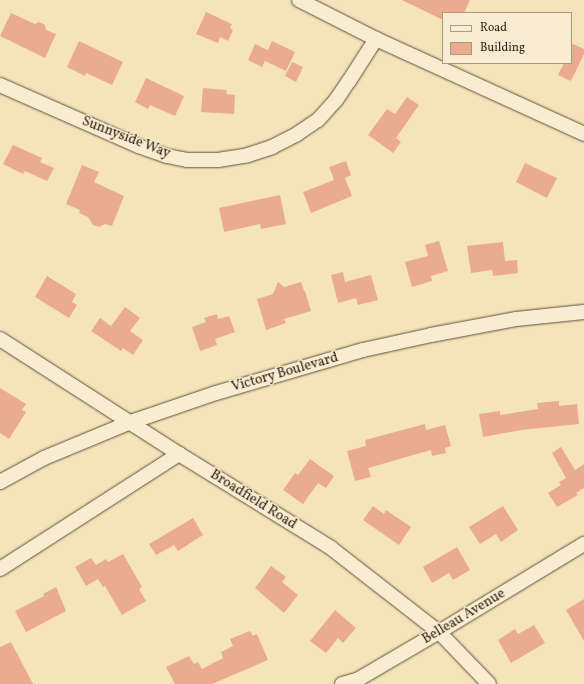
<!DOCTYPE html>
<html>
<head>
<meta charset="utf-8">
<style>
	body { margin:0 }
	#map { position:relative; width:584px; height:684px; overflow:hidden; background:#f5e4b9; font-family:Vollkorn,serif }
	div>[style] { position:absolute }
	.building>* { inset:0; background:#ebab8f }
	.roads { filter:drop-shadow(0 0 1px #604f37) drop-shadow(0 0 1px #604f37) }
	.street>* { height:14px; margin:-7px; padding:0 7px; transform-origin:7px; border-radius:7px; background:#f8edd2 }
	span { translate:-50% -50%; white-space:nowrap; text-align:center; line-height:1.15; -webkit-text-stroke:3px #f8edd2; paint-order:stroke }
	.street-label { font-size:14px; color:#2f1d0c }
	.legend { position:absolute; left:442px; top:12px; width:130px; height:52px; box-sizing:border-box; background:#f8edd2; border:1px solid #a89a83; margin:0; padding:5px 7px; list-style:none; font-size:12px; color:#2f1d0c }
	.legend li { display:flex; align-items:center; gap:8px; height:20px }
	.legend b { width:20px; border:1px solid #a89a83 }
</style>
</head>
<body>
<div id="map">
	<div class="building">
		<i style="clip-path:polygon(402px 0,470px 0,464px 13px,443px 13px,443px 20px)"></i>
		<i style="clip-path:polygon(206px 12px,232px 24px,230px 28px,233px 30px,228px 41px,220px 37px,218px 43px,196px 34px)"></i>
		<i style="clip-path:polygon(11px 13px,35px 24px,39px 22px,45px 25px,46px 30px,56px 34px,45px 58px,0 36px)"></i>
		<i style="clip-path:polygon(79px 41px,123px 62px,112px 85px,86px 73px,85px 76px,67px 67px)"></i>
		<i style="clip-path:polygon(272px 41px,295px 52px,286px 71px,265px 61px,262px 67px,248px 60px,255px 44px,268px 50px)"></i>
		<i style="clip-path:polygon(571px 43px,584px 49px,584px 54px,571px 81px,558px 75px,564px 63px,571px 63px)"></i>
		<i style="clip-path:polygon(292px 62px,303px 67px,296px 82px,285px 76px)"></i>
		<i style="clip-path:polygon(146px 78px,184px 96px,175px 116px,150px 105px,148px 109px,135px 102px)"></i>
		<i style="clip-path:polygon(203px 88px,227px 90px,226px 94px,235px 95px,234px 114px,201px 112px)"></i>
		<i style="clip-path:polygon(407px 97px,419px 105px,396px 138px,401px 142px,393px 153px,368px 135px,387px 109px,395px 114px)"></i>
		<i style="clip-path:polygon(13px 145px,42px 158px,40px 162px,54px 168px,47px 181px,25px 171px,23px 174px,3px 164px)"></i>
		<i style="clip-path:polygon(346px 161px,351px 175px,345px 178px,352px 196px,311px 213px,303px 192px,334px 180px,329px 167px)"></i>
		<i style="clip-path:polygon(525px 163px,557px 178px,547px 198px,516px 182px)"></i>
		<i style="clip-path:polygon(82px 165px,99px 172px,94px 182px,124px 196px,112px 226px,105px 224px,99px 227px,93px 225px,88px 217px,79px 213px,80px 210px,66px 204px)"></i>
		<i style="clip-path:polygon(280px 195px,286px 224px,261px 229px,260px 224px,224px 232px,219px 208px)"></i>
		<i style="clip-path:polygon(439px 241px,448px 271px,431px 276px,432px 281px,412px 287px,405px 262px,428px 256px,425px 245px)"></i>
		<i style="clip-path:polygon(503px 242px,505px 261px,517px 260px,518px 273px,493px 276px,492px 270px,471px 273px,467px 246px)"></i>
		<i style="clip-path:polygon(343px 272px,345px 282px,371px 275px,378px 300px,358px 305px,356px 298px,338px 303px,331px 275px)"></i>
		<i style="clip-path:polygon(47px 276px,76px 294px,72px 302px,77px 305px,69px 318px,35px 297px)"></i>
		<i style="clip-path:polygon(278px 282px,284px 287px,301px 282px,304px 291px,305px 291px,311px 311px,284px 319px,286px 323px,266px 330px,257px 299px,273px 294px)"></i>
		<i style="clip-path:polygon(125px 307px,140px 318px,130px 331px,143px 340px,133px 355px,123px 348px,121px 351px,91px 331px,100px 318px,111px 326px)"></i>
		<i style="clip-path:polygon(217px 314px,218px 319px,229px 316px,235px 332px,215px 339px,217px 345px,200px 351px,192px 327px,206px 322px,204px 318px)"></i>
		<i style="clip-path:polygon(0 388px,26px 404px,22px 410px,26px 412px,9px 439px,0 433px)"></i>
		<i style="clip-path:polygon(559px 401px,559px 406px,577px 404px,579px 424px,521px 430px,483px 437px,479px 414px,500px 411px,500px 415px,538px 409px,537px 403px)"></i>
		<i style="clip-path:polygon(425px 424px,426px 430px,445px 425px,451px 446px,445px 448px,446px 453px,432px 456px,431px 450px,368px 468px,371px 477px,355px 481px,347px 451px,366px 446px,365px 440px)"></i>
		<i style="clip-path:polygon(561px 447px,575px 470px,584px 464px,584px 488px,576px 493px,578px 495px,557px 507px,548px 493px,561px 485px,559px 482px,566px 478px,552px 453px)"></i>
		<i style="clip-path:polygon(310px 459px,334px 476px,326px 488px,318px 483px,303px 504px,283px 490px,295px 473px,298px 475px)"></i>
		<i style="clip-path:polygon(373px 506px,384px 514px,386px 510px,411px 527px,399px 545px,363px 520px)"></i>
		<i style="clip-path:polygon(503px 506px,518px 530px,501px 542px,496px 534px,480px 544px,469px 527px)"></i>
		<i style="clip-path:polygon(193px 518px,203px 535px,178px 551px,174px 545px,156px 555px,149px 544px)"></i>
		<i style="clip-path:polygon(457px 547px,470px 570px,453px 580px,449px 573px,432px 583px,423px 567px)"></i>
		<i style="clip-path:polygon(123px 554px,142px 587px,139px 589px,146px 601px,122px 615px,105px 586px,103px 587px,98px 579px,86px 586px,75px 567px,91px 558px,96px 565px,106px 559px,108px 562px)"></i>
		<i style="clip-path:polygon(271px 566px,286px 577px,282px 582px,298px 595px,284px 613px,255px 588px)"></i>
		<i style="clip-path:polygon(56px 587px,66px 611px,26px 632px,15px 611px,44px 596px,43px 594px)"></i>
		<i style="clip-path:polygon(584px 599px,584px 641px,566px 610px)"></i>
		<i style="clip-path:polygon(335px 610px,356px 628px,343px 643px,338px 638px,326px 653px,310px 641px)"></i>
		<i style="clip-path:polygon(534px 625px,545px 643px,511px 663px,498px 640px,515px 629px,518px 634px)"></i>
		<i style="clip-path:polygon(250px 631px,253px 636px,257px 634px,268px 660px,212px 684px,175px 684px,166px 667px,189px 656px,194px 664px,198px 662px,202px 669px,223px 658px,221px 652px,233px 646px,230px 639px)"></i>
		<i style="clip-path:polygon(11px 642px,33px 684px,0 684px,0 647px)"></i>
	</div>
	<div class="roads">
		<div class="street">
			<i style="left:299px;top:0;width:86px;rotate:26.9deg"></i>
			<i style="left:376px;top:39px;width:229px;rotate:24.5deg"></i>
			<i style="left:0;top:85px;width:151px;rotate:23.8deg"></i>
			<i style="left:138px;top:146px;width:31px;rotate:19deg"></i>
			<i style="left:167px;top:156px;width:20px;rotate:11deg"></i>
			<i style="left:187px;top:160px;width:31px"></i>
			<i style="left:218px;top:160px;width:30px;rotate:-9deg"></i>
			<i style="left:248px;top:155px;width:25px;rotate:-18deg"></i>
			<i style="left:272px;top:147px;width:28px;rotate:-27deg"></i>
			<i style="left:297px;top:134px;width:25px;rotate:-34deg"></i>
			<i style="left:318px;top:120px;width:27px;rotate:-48deg"></i>
			<i style="left:336px;top:100px;width:23px;rotate:-56deg"></i>
			<i style="left:349px;top:81px;width:50px;rotate:-57.3deg"></i>
			<i style="left:0;top:339px;width:213px;rotate:32.7deg"></i>
			<i style="left:179px;top:454px;width:179px;rotate:31.7deg"></i>
			<i style="left:331px;top:548px;width:137px;rotate:37.9deg"></i>
			<i style="left:439px;top:632px;width:72px;rotate:46.1deg"></i>
			<i style="left:0;top:482px;width:50px;rotate:-28.6deg"></i>
			<i style="left:44px;top:458px;width:94px;rotate:-22.5deg"></i>
			<i style="left:131px;top:422px;width:90px;rotate:-18.8deg"></i>
			<i style="left:216px;top:393px;width:153px;rotate:-16.3deg"></i>
			<i style="left:363px;top:350px;width:70px;rotate:-12.4deg"></i>
			<i style="left:431px;top:335px;width:86px;rotate:-10.7deg"></i>
			<i style="left:516px;top:319px;width:68px;rotate:-5.9deg"></i>
			<i style="left:0;top:569px;width:213px;rotate:-32.7deg"></i>
			<i style="left:342px;top:684px;width:16px;rotate:-15deg"></i>
			<i style="left:357px;top:680px;width:95px;rotate:-30.3deg"></i>
			<i style="left:439px;top:632px;width:170px;rotate:-31.3deg"></i>
		</div>
	</div>
	<div class="street-label">
		<span style="left:126px;top:138px;rotate:21deg">Sunnyside Way</span>
		<span style="left:285px;top:373px;rotate:-16deg">Victory Boulevard</span>
		<span style="left:253px;top:500px;rotate:32deg">Broadfield Road</span>
		<span style="left:464px;top:617px;rotate:-31deg">Belleau Avenue</span>
	</div>
	<ul class="legend">
	<li><b style="height:5px;background:#f8edd2"></b>Road</li>
	<li><b style="height:11px;background:#ebab8f"></b>Building</li>
	</ul>
</div>
</body>
</html>
